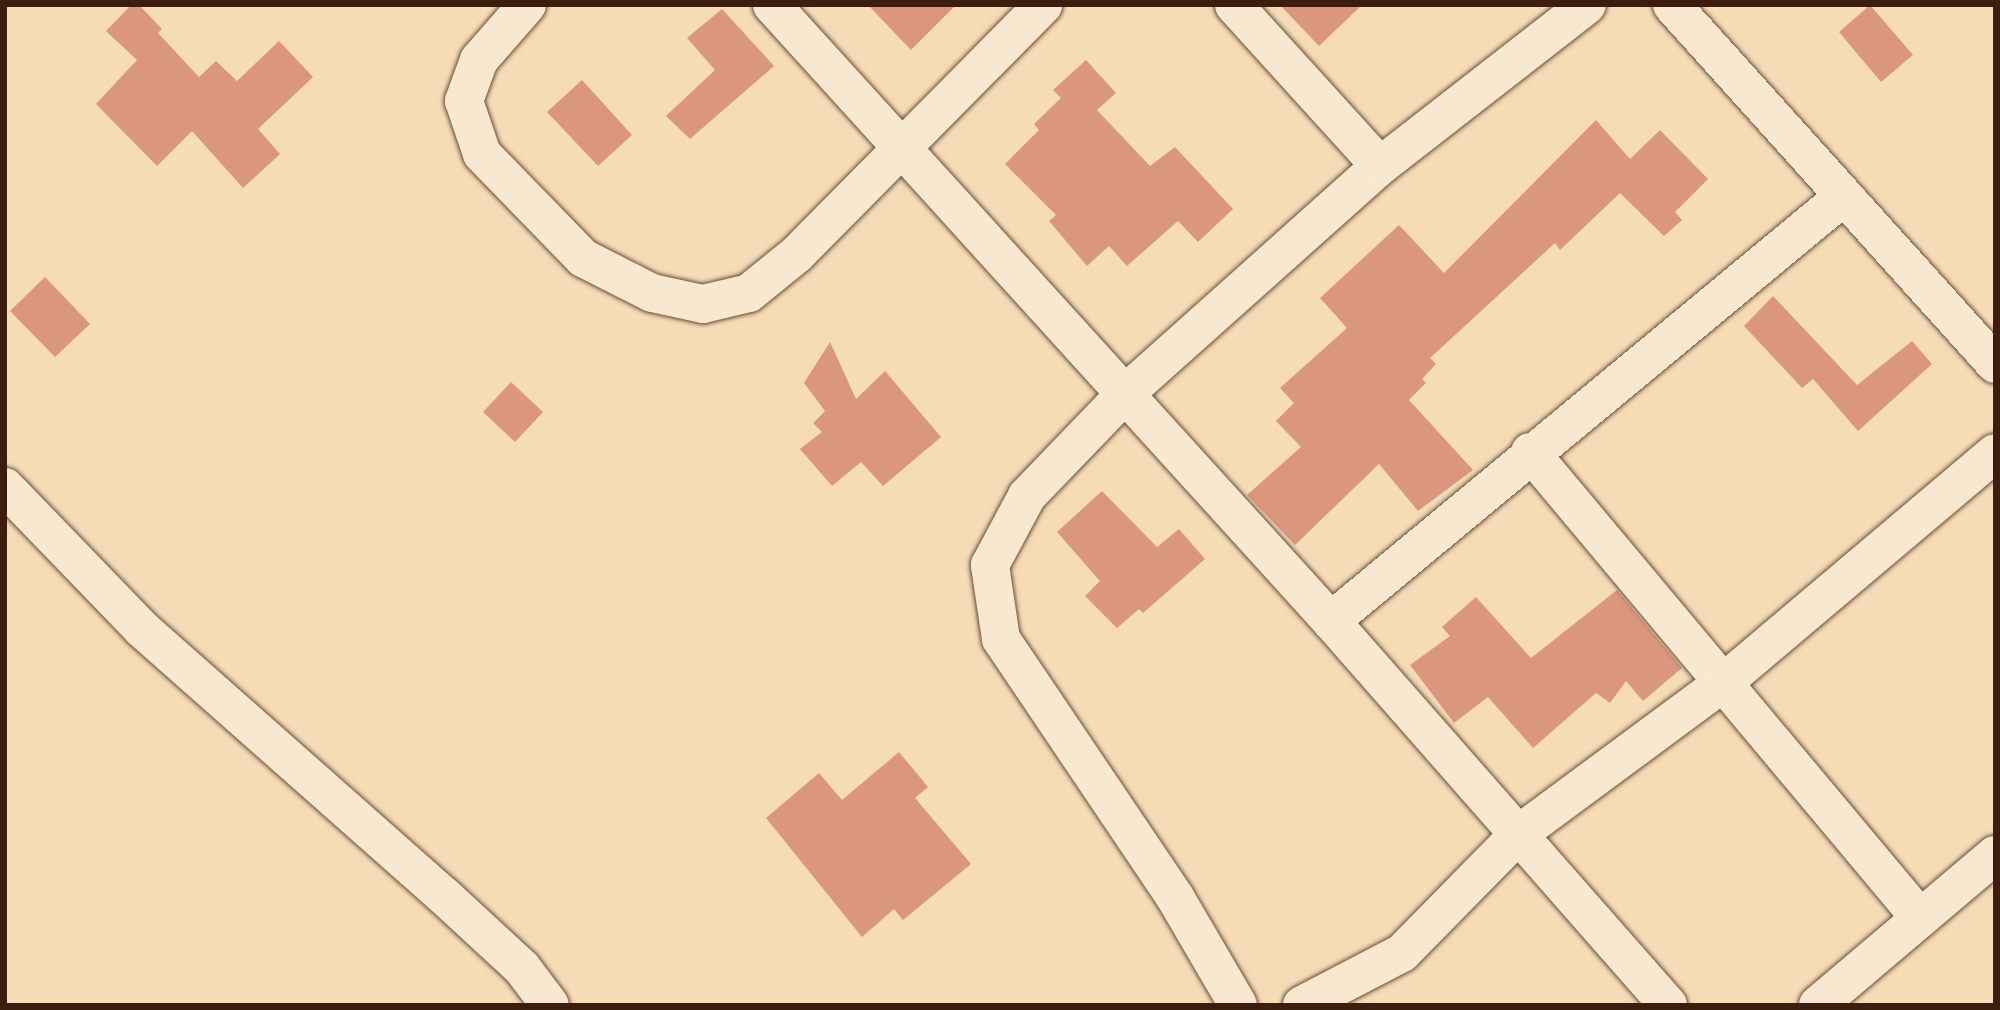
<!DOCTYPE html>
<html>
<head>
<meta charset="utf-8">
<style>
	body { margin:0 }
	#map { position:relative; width:2000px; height:1010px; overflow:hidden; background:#f5dcb7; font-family:"IM FELL English",serif }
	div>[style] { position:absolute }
	.building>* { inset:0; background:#da967e }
	.roads { filter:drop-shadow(0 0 2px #6b4d38) drop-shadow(0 0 2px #6b4d38) }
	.minor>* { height:38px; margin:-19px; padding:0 19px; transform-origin:19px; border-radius:19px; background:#f8e8d0 }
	span { translate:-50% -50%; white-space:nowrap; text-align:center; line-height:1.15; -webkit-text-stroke:7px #f8e8d0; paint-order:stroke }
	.frame { position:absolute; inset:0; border:7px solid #3d1d0d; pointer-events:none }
</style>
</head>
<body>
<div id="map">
	<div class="building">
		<i style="clip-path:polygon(131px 5px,139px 5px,162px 29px,158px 33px,199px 77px,216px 61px,237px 81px,279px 41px,313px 77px,258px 129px,280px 154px,243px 188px,192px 131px,157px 166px,96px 104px,137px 60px,106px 31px)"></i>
		<i style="clip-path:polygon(868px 5px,956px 5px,911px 50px)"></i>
		<i style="clip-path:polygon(1280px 5px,1362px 5px,1319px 46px)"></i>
		<i style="clip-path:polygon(1870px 5px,1913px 55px,1881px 82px,1839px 32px)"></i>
		<i style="clip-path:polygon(722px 9px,774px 66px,690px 139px,666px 116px,715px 70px,687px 38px)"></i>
		<i style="clip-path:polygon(1086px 60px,1116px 93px,1097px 110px,1150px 166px,1175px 147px,1233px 209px,1198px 242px,1178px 221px,1127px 266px,1109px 246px,1087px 266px,1049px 221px,1056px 215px,1005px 164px,1039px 130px,1034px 124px,1061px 98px,1053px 90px)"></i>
		<i style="clip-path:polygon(582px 80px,632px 135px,598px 166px,547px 112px)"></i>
		<i style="clip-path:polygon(1596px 120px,1630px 159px,1660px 130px,1708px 179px,1675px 212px,1682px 220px,1664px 236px,1620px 193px,1560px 250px,1555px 243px,1430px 358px,1436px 364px,1422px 379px,1426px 383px,1409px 400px,1473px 470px,1418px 511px,1379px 464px,1295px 545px,1247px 495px,1301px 447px,1276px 421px,1294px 403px,1280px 388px,1347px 328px,1320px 298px,1399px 225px,1444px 273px)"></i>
		<i style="clip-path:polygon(45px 277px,90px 324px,55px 357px,10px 311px)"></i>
		<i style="clip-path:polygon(1773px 296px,1857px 385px,1912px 341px,1932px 364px,1858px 431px,1813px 379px,1802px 388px,1744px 326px)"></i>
		<i style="clip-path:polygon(830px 342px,856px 399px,885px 371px,941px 437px,883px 486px,861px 462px,832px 486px,800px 449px,822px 432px,813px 423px,825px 411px,804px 383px)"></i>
		<i style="clip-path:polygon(511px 382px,543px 412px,515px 442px,483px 412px)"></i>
		<i style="clip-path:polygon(1102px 491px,1157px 547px,1179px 529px,1205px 559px,1143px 613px,1139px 609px,1117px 628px,1085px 596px,1100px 581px,1057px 532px)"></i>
		<i style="clip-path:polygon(1617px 590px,1682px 668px,1643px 701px,1626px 681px,1610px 703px,1596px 693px,1533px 748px,1488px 697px,1454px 723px,1410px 665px,1450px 636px,1442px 627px,1476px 597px,1531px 658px)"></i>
		<i style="clip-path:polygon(899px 752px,928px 787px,915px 798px,971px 864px,903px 920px,894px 909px,862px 937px,766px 818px,819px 773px,842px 800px)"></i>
	</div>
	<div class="roads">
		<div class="minor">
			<i style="left:527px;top:5px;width:73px;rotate:131.1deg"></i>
			<i style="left:479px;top:60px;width:44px;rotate:110.1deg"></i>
			<i style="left:464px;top:101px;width:56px;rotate:71.2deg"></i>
			<i style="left:482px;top:154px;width:145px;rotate:45.8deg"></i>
			<i style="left:583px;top:258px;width:77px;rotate:26.9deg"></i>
			<i style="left:652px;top:293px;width:52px;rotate:12.2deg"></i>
			<i style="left:703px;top:304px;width:47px;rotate:-13.4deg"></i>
			<i style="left:749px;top:293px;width:62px;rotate:-39.1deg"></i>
			<i style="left:797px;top:254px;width:350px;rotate:-45.3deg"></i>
			<i style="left:772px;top:5px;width:832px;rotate:47.78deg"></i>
			<i style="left:1331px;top:621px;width:511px;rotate:48.73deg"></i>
			<i style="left:1234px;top:5px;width:217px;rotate:47.8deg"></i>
			<i style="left:1672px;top:5px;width:483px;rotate:48deg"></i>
			<i style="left:1530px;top:452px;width:608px;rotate:50.07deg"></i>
			<i style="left:5px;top:487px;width:196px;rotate:46deg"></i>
			<i style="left:141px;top:628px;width:403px;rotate:41.5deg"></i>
			<i style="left:443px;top:895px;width:108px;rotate:42.7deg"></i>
			<i style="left:522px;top:968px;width:46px;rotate:52.9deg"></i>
			<i style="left:1331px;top:621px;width:665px;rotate:-39.63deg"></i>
			<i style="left:1238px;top:1005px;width:125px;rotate:-120.3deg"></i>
			<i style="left:1175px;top:897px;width:311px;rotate:-124deg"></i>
			<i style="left:1001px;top:639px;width:75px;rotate:-98.5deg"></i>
			<i style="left:990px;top:565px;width:78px;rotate:-61.8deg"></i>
			<i style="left:1027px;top:496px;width:143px;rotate:-46.1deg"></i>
			<i style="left:1126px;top:393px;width:341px;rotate:-41.8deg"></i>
			<i style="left:1380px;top:166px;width:262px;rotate:-37.9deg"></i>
			<i style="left:1302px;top:1005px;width:113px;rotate:-27.5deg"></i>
			<i style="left:1402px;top:953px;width:168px;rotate:-45.5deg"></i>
			<i style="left:1520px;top:833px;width:252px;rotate:-36.5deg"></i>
			<i style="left:1723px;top:683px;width:356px;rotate:-40.2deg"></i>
			<i style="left:1818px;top:1005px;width:232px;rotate:-40.3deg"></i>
		</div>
	</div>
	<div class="frame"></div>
</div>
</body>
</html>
